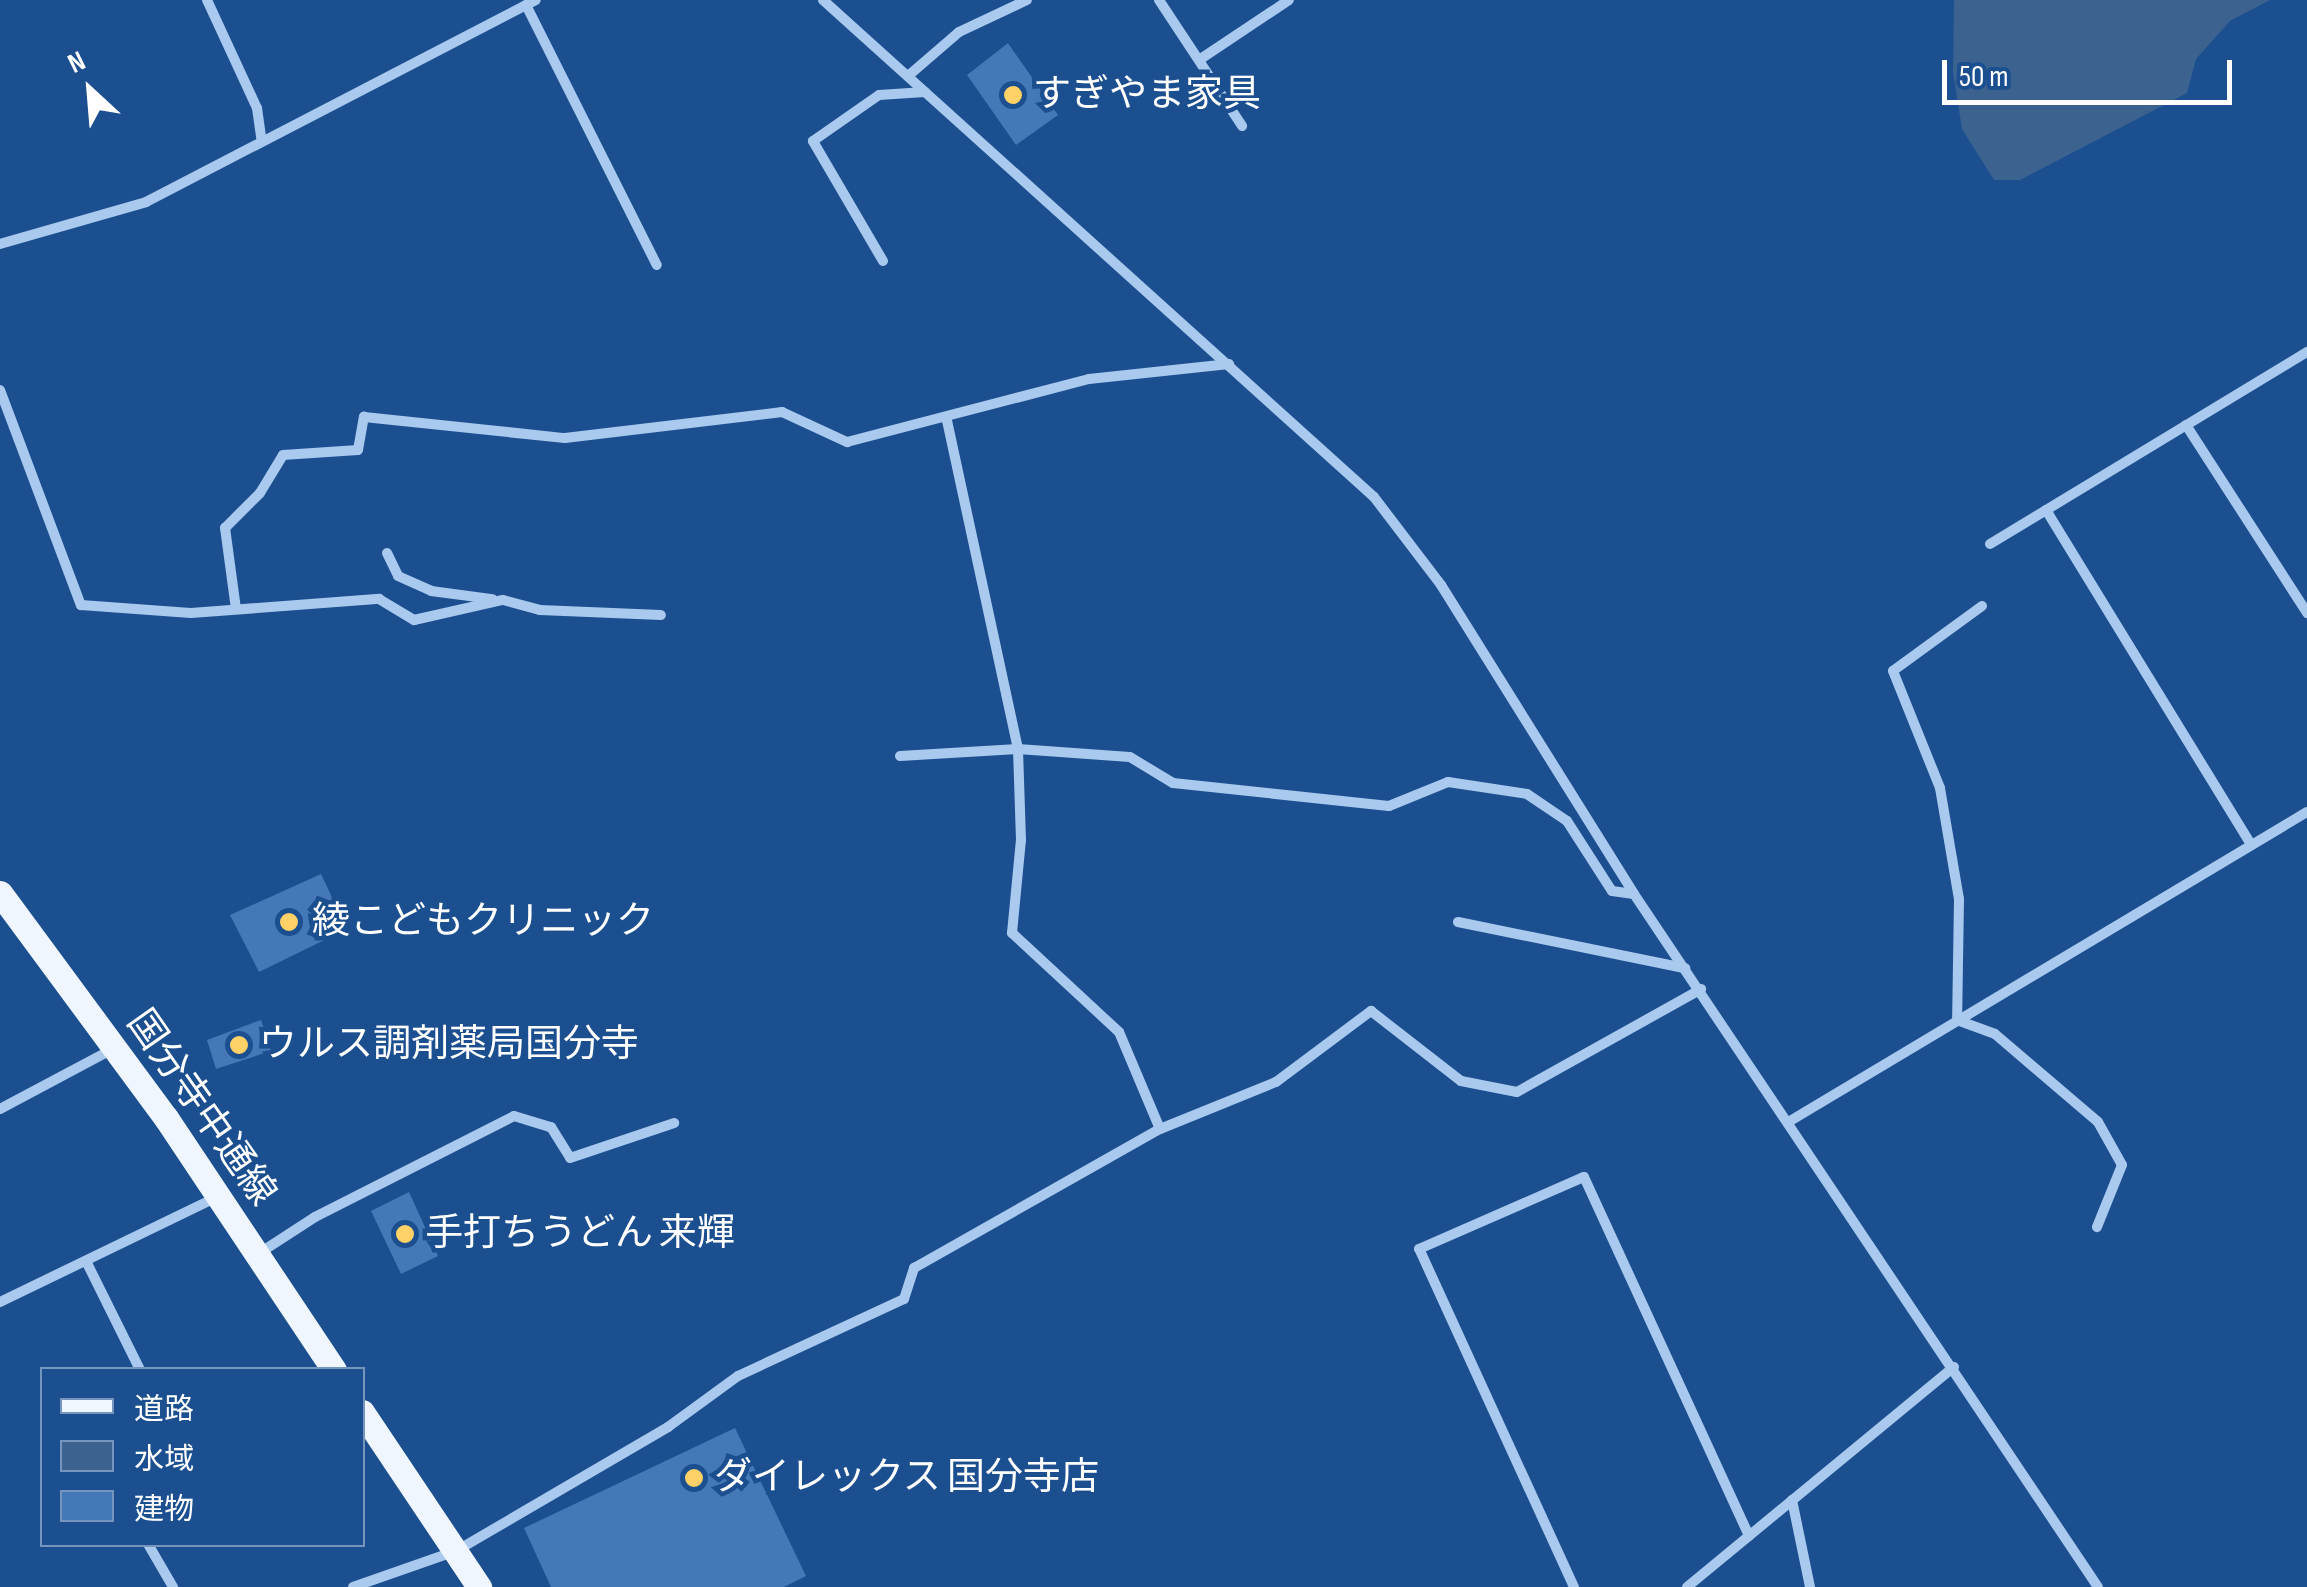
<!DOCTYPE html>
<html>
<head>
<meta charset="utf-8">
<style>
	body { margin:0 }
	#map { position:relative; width:2307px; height:1587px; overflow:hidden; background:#1b4f8f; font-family:"Sofia Sans Condensed","Noto Sans JP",sans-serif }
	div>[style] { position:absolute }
	.water>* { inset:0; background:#3c6290 }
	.building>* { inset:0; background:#4478b7 }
	.street>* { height:10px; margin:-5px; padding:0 5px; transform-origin:5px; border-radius:5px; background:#a9c9ee }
	.primary>* { height:25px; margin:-12.5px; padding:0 12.5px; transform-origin:12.5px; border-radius:12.5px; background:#f0f6ff }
	.dots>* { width:28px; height:28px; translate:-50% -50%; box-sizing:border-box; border:5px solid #1b4f8f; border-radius:50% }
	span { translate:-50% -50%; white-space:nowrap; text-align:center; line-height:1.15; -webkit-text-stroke:9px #1b4f8f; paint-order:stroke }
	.poi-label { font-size:38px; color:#fff }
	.left { translate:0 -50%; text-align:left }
	.street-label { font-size:38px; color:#fff }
	.legend { position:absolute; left:40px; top:1367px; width:325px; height:180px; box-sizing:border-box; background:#1b4f8f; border:2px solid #7695bc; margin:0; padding:12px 18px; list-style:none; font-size:30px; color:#fff }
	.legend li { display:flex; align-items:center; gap:20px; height:50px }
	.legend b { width:50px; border:2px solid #7695bc }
	.north { position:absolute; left:40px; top:40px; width:100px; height:100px; -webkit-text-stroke:8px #1b4f8f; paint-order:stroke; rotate:334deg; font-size:28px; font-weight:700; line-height:40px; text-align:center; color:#fff }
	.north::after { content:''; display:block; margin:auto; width:35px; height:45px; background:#fff; clip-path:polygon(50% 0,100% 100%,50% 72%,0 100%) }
	.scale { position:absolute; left:1942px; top:60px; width:290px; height:45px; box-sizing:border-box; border:5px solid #fff; border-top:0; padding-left:12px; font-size:30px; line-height:35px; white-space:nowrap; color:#fff; -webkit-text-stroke:8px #1b4f8f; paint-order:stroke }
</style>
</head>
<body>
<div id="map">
	<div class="water">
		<i style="clip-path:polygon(1954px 0,2270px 0,2230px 21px,2196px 59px,2187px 93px,2020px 180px,1994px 180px,1962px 129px,1953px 72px)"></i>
	</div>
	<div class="building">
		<i style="clip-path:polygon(1008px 43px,1058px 115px,1016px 145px,967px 75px)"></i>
		<i style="clip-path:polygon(321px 874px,347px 929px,259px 972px,230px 915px)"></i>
		<i style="clip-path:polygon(261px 1020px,271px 1051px,216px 1069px,207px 1040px)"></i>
		<i style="clip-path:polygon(409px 1192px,438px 1256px,401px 1274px,371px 1211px)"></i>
		<i style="clip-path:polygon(735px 1428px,806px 1576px,784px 1587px,551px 1587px,524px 1528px)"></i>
	</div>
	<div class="street">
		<i style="left:207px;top:0;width:119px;rotate:65.2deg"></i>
		<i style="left:257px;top:108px;width:34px;rotate:82deg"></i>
		<i style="left:823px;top:0;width:742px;rotate:42.05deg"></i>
		<i style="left:1374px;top:497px;width:111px;rotate:52.7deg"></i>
		<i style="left:1441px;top:585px;width:364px;rotate:58deg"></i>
		<i style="left:1634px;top:894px;width:834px;rotate:56.2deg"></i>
		<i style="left:1159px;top:0;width:151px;rotate:56.6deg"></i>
		<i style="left:526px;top:5px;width:291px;rotate:63.3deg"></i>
		<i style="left:1199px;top:60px;width:108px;rotate:-33.7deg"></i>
		<i style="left:908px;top:76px;width:67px;rotate:-40.8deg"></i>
		<i style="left:959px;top:32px;width:75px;rotate:-25.2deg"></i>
		<i style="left:0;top:244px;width:152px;rotate:-16deg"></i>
		<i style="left:146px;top:202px;width:439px;rotate:-27.4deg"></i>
		<i style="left:883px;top:261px;width:139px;rotate:-120.3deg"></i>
		<i style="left:813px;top:141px;width:80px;rotate:-34.9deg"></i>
		<i style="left:879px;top:95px;width:46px;rotate:-3.7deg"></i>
		<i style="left:0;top:390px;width:230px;rotate:69.4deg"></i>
		<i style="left:81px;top:605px;width:110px;rotate:4.2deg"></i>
		<i style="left:191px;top:613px;width:189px;rotate:-4.3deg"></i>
		<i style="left:379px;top:599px;width:41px;rotate:31deg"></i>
		<i style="left:414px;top:620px;width:91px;rotate:-12.7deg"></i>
		<i style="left:503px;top:600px;width:38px;rotate:15deg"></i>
		<i style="left:540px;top:610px;width:121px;rotate:2.4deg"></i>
		<i style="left:2186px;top:425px;width:224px;rotate:57.2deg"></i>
		<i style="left:2046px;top:510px;width:392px;rotate:58.5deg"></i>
		<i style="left:1990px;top:544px;width:371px;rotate:-31.2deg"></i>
		<i style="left:387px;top:553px;width:25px;rotate:64deg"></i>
		<i style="left:398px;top:576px;width:36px;rotate:24deg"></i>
		<i style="left:431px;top:591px;width:62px;rotate:7.5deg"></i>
		<i style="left:1982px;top:606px;width:110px;rotate:143.9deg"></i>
		<i style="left:1893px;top:671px;width:126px;rotate:68.1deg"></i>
		<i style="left:1940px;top:788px;width:113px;rotate:80.3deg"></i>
		<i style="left:1959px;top:899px;width:121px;rotate:90.9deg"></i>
		<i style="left:1957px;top:1020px;width:40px;rotate:20.2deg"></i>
		<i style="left:1995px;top:1034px;width:135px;rotate:40.5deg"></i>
		<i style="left:2098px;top:1122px;width:49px;rotate:60.8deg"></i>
		<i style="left:2122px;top:1165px;width:67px;rotate:112deg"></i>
		<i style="left:236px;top:609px;width:82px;rotate:-97.7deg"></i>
		<i style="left:225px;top:528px;width:49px;rotate:-45deg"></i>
		<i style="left:260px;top:493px;width:44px;rotate:-58.8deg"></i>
		<i style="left:283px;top:455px;width:75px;rotate:-3.8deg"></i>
		<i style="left:358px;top:450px;width:34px;rotate:-80deg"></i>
		<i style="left:364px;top:417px;width:202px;rotate:6deg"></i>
		<i style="left:565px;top:438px;width:219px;rotate:-6.8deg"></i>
		<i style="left:782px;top:412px;width:72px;rotate:24.8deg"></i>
		<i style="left:847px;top:442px;width:250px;rotate:-14.6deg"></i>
		<i style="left:1089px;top:379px;width:141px;rotate:-6.1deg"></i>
		<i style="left:900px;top:756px;width:118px;rotate:-3.4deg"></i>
		<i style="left:1018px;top:749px;width:112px;rotate:4.1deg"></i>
		<i style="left:1130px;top:757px;width:50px;rotate:31.2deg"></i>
		<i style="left:1173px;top:783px;width:217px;rotate:6.1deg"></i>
		<i style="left:1389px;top:806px;width:64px;rotate:-22.1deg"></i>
		<i style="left:1448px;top:782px;width:80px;rotate:8.6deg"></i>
		<i style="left:1527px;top:794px;width:48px;rotate:34deg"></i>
		<i style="left:1567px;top:821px;width:83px;rotate:57.3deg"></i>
		<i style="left:1612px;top:891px;width:22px;rotate:8deg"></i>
		<i style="left:1458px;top:922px;width:232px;rotate:11.5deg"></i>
		<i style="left:0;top:1109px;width:128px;rotate:-28deg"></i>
		<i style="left:1790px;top:1121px;width:602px;rotate:-30.87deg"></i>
		<i style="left:1160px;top:1129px;width:125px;rotate:-22.1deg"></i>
		<i style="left:1276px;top:1082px;width:119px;rotate:-36.8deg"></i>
		<i style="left:1371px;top:1011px;width:114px;rotate:37.9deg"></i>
		<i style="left:1461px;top:1081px;width:57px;rotate:11.1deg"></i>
		<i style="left:1517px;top:1092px;width:211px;rotate:-29.2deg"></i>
		<i style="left:258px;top:1254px;width:68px;rotate:-33deg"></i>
		<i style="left:315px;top:1217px;width:223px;rotate:-26.9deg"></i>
		<i style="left:514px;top:1116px;width:39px;rotate:17deg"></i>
		<i style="left:551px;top:1127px;width:36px;rotate:58deg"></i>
		<i style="left:570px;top:1158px;width:110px;rotate:-18.6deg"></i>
		<i style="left:86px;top:1261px;width:122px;rotate:63.6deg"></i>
		<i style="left:0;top:1302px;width:241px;rotate:-25.8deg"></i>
		<i style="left:1792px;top:1500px;width:89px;rotate:78.3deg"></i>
		<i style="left:148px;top:1544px;width:50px;rotate:59.8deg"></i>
		<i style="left:353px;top:1587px;width:109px;rotate:-19.3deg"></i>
		<i style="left:456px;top:1551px;width:246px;rotate:-30.3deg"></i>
		<i style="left:668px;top:1427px;width:87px;rotate:-36.1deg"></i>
		<i style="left:738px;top:1376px;width:183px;rotate:-24.9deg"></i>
		<i style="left:904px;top:1299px;width:33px;rotate:-72deg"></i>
		<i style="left:914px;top:1268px;width:283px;rotate:-29.5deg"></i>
		<i style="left:1160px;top:1129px;width:105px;rotate:-112.9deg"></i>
		<i style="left:1119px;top:1032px;width:146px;rotate:-137.2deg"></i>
		<i style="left:1012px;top:933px;width:93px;rotate:-84.5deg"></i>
		<i style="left:1021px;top:840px;width:91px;rotate:-91.9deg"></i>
		<i style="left:1018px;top:749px;width:340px;rotate:-102.2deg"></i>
		<i style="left:1574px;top:1587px;width:372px;rotate:-114.6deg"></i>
		<i style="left:1419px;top:1249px;width:180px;rotate:-23.6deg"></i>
		<i style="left:1584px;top:1177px;width:395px;rotate:65.3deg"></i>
		<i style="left:1687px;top:1587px;width:346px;rotate:-39.5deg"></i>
	</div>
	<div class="primary">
		<i style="left:0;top:893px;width:280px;rotate:53.6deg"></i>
		<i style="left:166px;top:1118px;width:303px;rotate:56.3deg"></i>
		<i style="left:362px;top:1412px;width:211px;rotate:56.2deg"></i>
	</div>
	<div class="dots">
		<i style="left:1013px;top:95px;background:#ffd166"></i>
		<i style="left:289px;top:922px;background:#ffd166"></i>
		<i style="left:239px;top:1045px;background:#ffd166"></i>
		<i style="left:405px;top:1234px;background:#ffd166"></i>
		<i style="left:694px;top:1478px;background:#ffd166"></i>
	</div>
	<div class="poi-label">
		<span class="left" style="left:1033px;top:95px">すぎやま家具</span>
		<span class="left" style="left:312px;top:922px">綾こどもクリニック</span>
		<span class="left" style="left:259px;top:1045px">ウルス調剤薬局国分寺</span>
		<span class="left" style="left:425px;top:1234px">手打ちうどん 来輝</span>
		<span class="left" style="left:714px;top:1478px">ダイレックス 国分寺店</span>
	</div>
	<div class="street-label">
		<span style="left:201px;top:1108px;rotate:55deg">国分寺中通線</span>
	</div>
	<ul class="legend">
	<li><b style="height:12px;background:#f0f6ff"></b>道路</li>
	<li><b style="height:28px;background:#3c6290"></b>水域</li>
	<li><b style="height:28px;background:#4478b7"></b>建物</li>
	</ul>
	<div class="north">N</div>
	<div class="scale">50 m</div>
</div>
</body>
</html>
